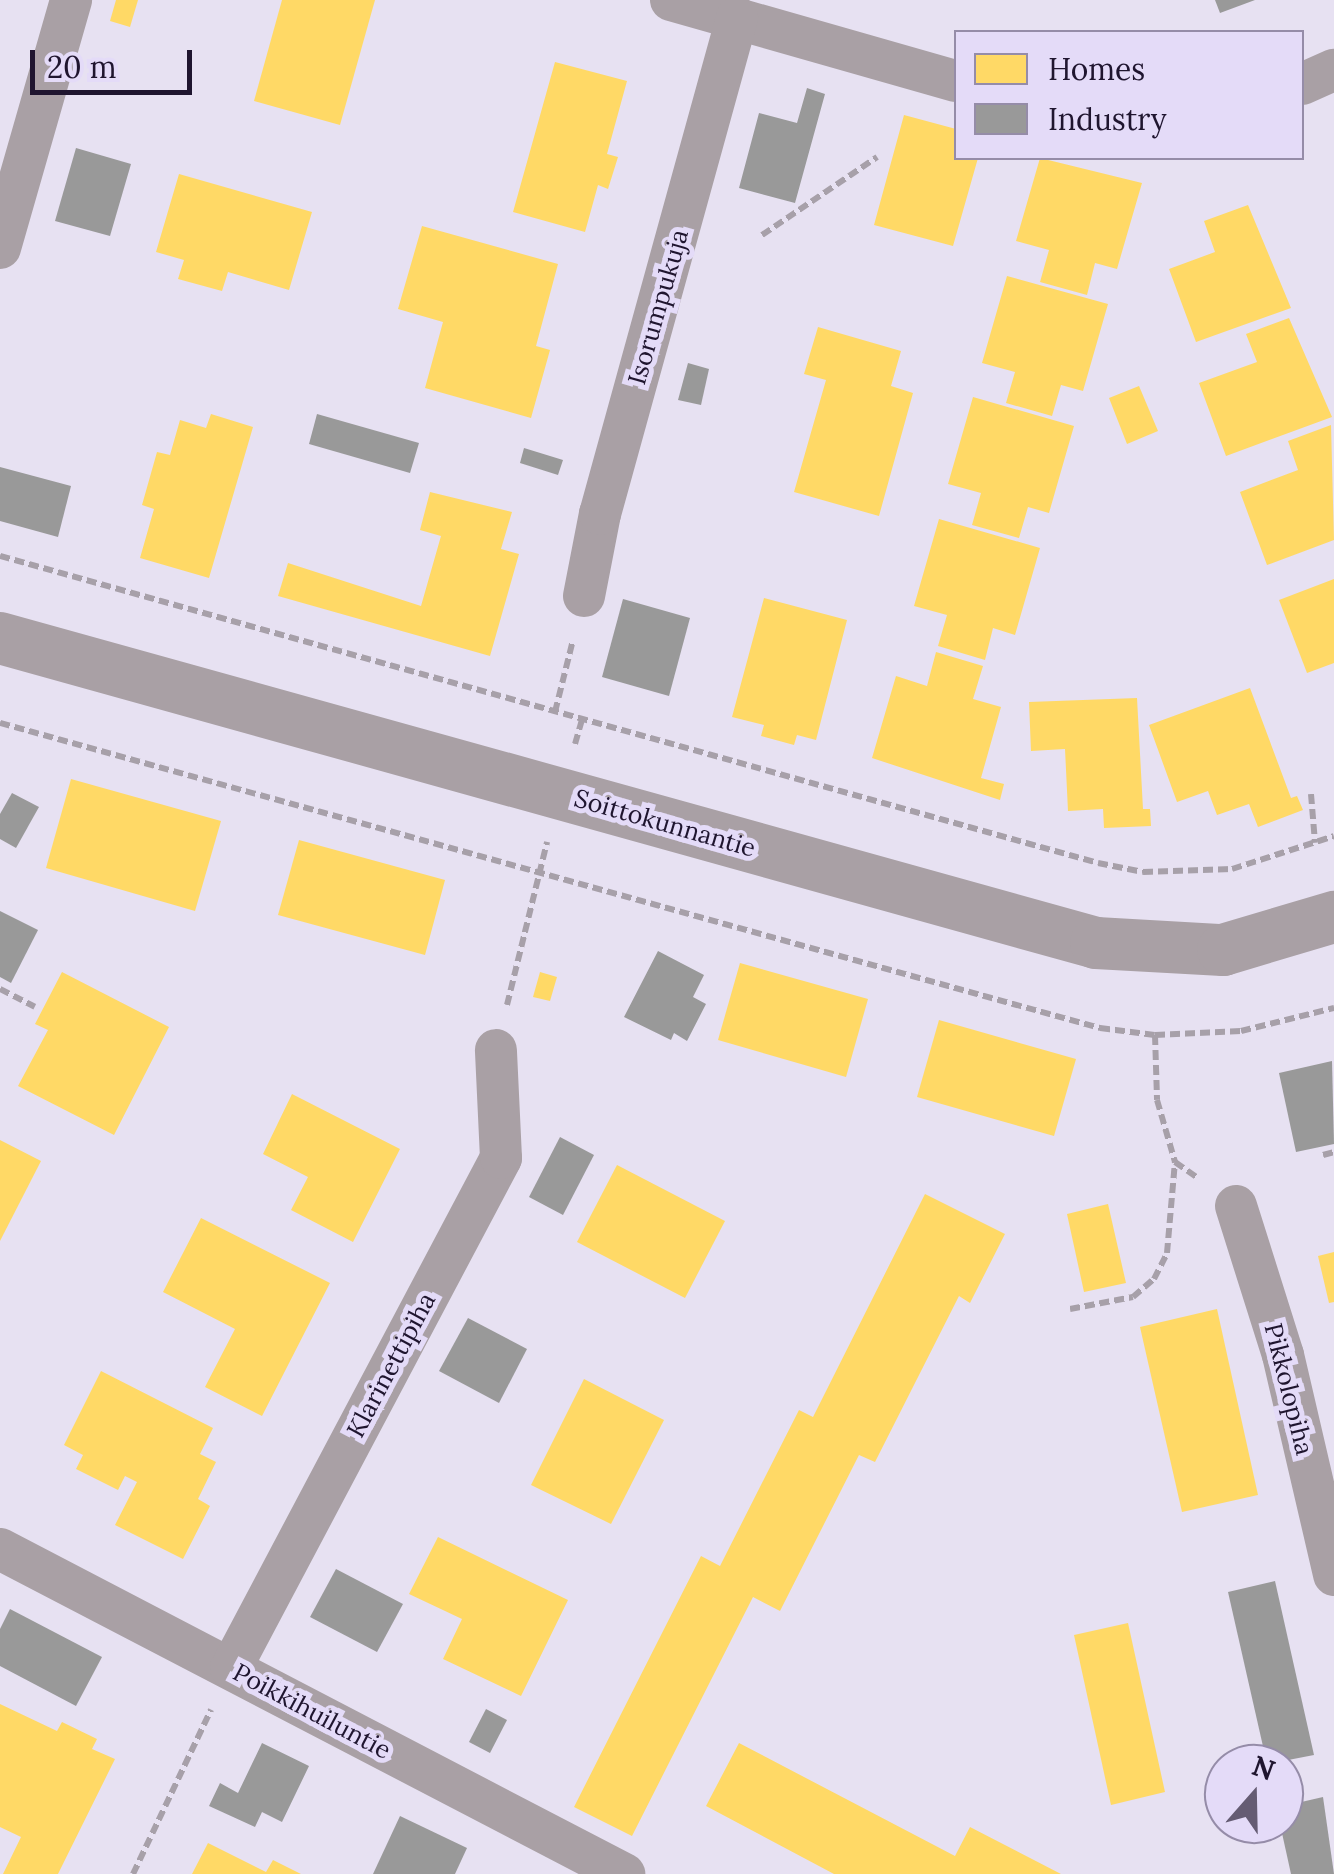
<!DOCTYPE html>
<html>
<head>
<meta charset="utf-8">
<style>
	body { margin:0 }
	#map { position:relative; width:1334px; height:1874px; overflow:hidden; background:#e7e1f2; font-family:Lora,serif }
	div>[style] { position:absolute }
	.homes>* { inset:0; background:#ffd966 }
	.industry>* { inset:0; background:#999 }
	.path>* { height:6px; margin-top:-3px; transform-origin:0; background:repeating-linear-gradient(90deg,#a7a0a9 0 10px,transparent 0 15px) }
	.minor>* { height:42px; margin:-21px; padding:0 21px; transform-origin:21px; border-radius:21px; background:#a9a0a5 }
	.tertiary>* { height:52px; margin:-26px; padding:0 26px; transform-origin:26px; border-radius:26px; background:#a9a0a5 }
	span { translate:-50% -50%; white-space:nowrap; text-align:center; line-height:1.15; -webkit-text-stroke:10px #e4dbf8; paint-order:stroke }
	.street-label { font-size:25px; color:#1f152f }
	.legend { position:absolute; left:954px; top:30px; width:350px; height:130px; box-sizing:border-box; background:#e4dbf8; border:2px solid #958ca8; margin:0; padding:12px 18px; list-style:none; font-size:30px; color:#1f152f }
	.legend li { display:flex; align-items:center; gap:20px; height:50px }
	.legend b { width:50px; border:2px solid #958ca8 }
	.north { position:absolute; left:1204px; top:1744px; width:100px; height:100px; box-sizing:border-box; background:#e4dbf8; border:2px solid #958ca8; border-radius:50%; rotate:20deg; font-size:28px; font-weight:700; line-height:40px; text-align:center; color:#1f152f }
	.north::after { content:''; display:block; margin:auto; width:35px; height:45px; background:#655c73; clip-path:polygon(50% 0,100% 100%,50% 72%,0 100%) }
	.scale { position:absolute; left:30px; top:50px; width:162px; height:45px; box-sizing:border-box; border:5px solid #1f152f; border-top:0; padding-left:12px; font-size:30px; line-height:35px; white-space:nowrap; color:#1f152f; -webkit-text-stroke:8px #e4dbf8; paint-order:stroke }
</style>
</head>
<body>
<div id="map">
	<div class="homes">
		<i style="clip-path:polygon(116px 0,138px 0,130px 27px,110px 21px)"></i>
		<i style="clip-path:polygon(282px 0,375px 0,340px 125px,254px 101px)"></i>
		<i style="clip-path:polygon(555px 62px,627px 81px,607px 154px,618px 157px,608px 189px,598px 185px,585px 232px,513px 212px)"></i>
		<i style="clip-path:polygon(904px 115px,956px 129px,956px 158px,978px 158px,953px 246px,874px 225px)"></i>
		<i style="clip-path:polygon(1040px 158px,1142px 183px,1117px 269px,1095px 263px,1087px 295px,1040px 282px,1049px 250px,1016px 241px)"></i>
		<i style="clip-path:polygon(179px 174px,312px 212px,289px 290px,228px 272px,222px 291px,178px 279px,184px 260px,156px 252px)"></i>
		<i style="clip-path:polygon(1248px 205px,1291px 308px,1196px 342px,1169px 269px,1215px 252px,1204px 221px)"></i>
		<i style="clip-path:polygon(422px 226px,558px 264px,536px 346px,550px 350px,531px 418px,425px 388px,443px 322px,398px 309px)"></i>
		<i style="clip-path:polygon(1007px 276px,1108px 304px,1083px 391px,1061px 385px,1052px 416px,1006px 403px,1015px 372px,982px 363px)"></i>
		<i style="clip-path:polygon(1289px 318px,1332px 417px,1226px 456px,1199px 383px,1257px 362px,1246px 334px)"></i>
		<i style="clip-path:polygon(818px 327px,901px 351px,891px 386px,913px 393px,879px 516px,794px 492px,826px 380px,804px 374px)"></i>
		<i style="clip-path:polygon(1139px 386px,1158px 431px,1127px 444px,1109px 398px)"></i>
		<i style="clip-path:polygon(973px 397px,1074px 426px,1049px 513px,1028px 507px,1019px 538px,972px 525px,981px 493px,948px 484px)"></i>
		<i style="clip-path:polygon(211px 414px,253px 427px,209px 578px,140px 558px,154px 509px,142px 505px,157px 452px,170px 455px,180px 420px,206px 428px)"></i>
		<i style="clip-path:polygon(1331px 425px,1334px 540px,1267px 565px,1240px 492px,1298px 470px,1288px 441px)"></i>
		<i style="clip-path:polygon(430px 492px,512px 512px,501px 549px,519px 554px,490px 656px,278px 596px,288px 563px,421px 606px,441px 536px,420px 530px)"></i>
		<i style="clip-path:polygon(939px 519px,1040px 548px,1015px 635px,993px 628px,985px 660px,938px 646px,947px 615px,914px 606px)"></i>
		<i style="clip-path:polygon(1334px 579px,1334px 663px,1307px 673px,1279px 600px)"></i>
		<i style="clip-path:polygon(764px 598px,847px 620px,816px 740px,797px 735px,794px 745px,761px 736px,764px 725px,732px 717px)"></i>
		<i style="clip-path:polygon(936px 652px,983px 666px,973px 699px,1001px 707px,981px 778px,1004px 784px,1000px 800px,872px 758px,896px 676px,927px 686px)"></i>
		<i style="clip-path:polygon(1250px 688px,1291px 798px,1297px 796px,1303px 810px,1258px 827px,1249px 804px,1217px 815px,1208px 791px,1177px 802px,1149px 725px)"></i>
		<i style="clip-path:polygon(1137px 698px,1143px 809px,1150px 809px,1151px 826px,1104px 828px,1103px 809px,1068px 811px,1065px 749px,1031px 751px,1029px 702px)"></i>
		<i style="clip-path:polygon(71px 779px,221px 821px,195px 911px,46px 868px)"></i>
		<i style="clip-path:polygon(299px 840px,445px 880px,425px 955px,278px 915px)"></i>
		<i style="clip-path:polygon(740px 963px,868px 999px,846px 1077px,718px 1040px)"></i>
		<i style="clip-path:polygon(62px 972px,169px 1027px,114px 1135px,18px 1086px,48px 1030px,35px 1024px)"></i>
		<i style="clip-path:polygon(540px 972px,557px 977px,550px 1001px,533px 997px)"></i>
		<i style="clip-path:polygon(939px 1020px,1076px 1059px,1054px 1136px,917px 1097px)"></i>
		<i style="clip-path:polygon(292px 1094px,400px 1149px,353px 1242px,291px 1210px,308px 1177px,263px 1154px)"></i>
		<i style="clip-path:polygon(0 1140px,41px 1161px,0 1241px)"></i>
		<i style="clip-path:polygon(617px 1165px,725px 1221px,685px 1298px,577px 1242px)"></i>
		<i style="clip-path:polygon(925px 1194px,1005px 1234px,970px 1303px,959px 1296px,875px 1462px,859px 1455px,780px 1611px,753px 1597px,632px 1836px,574px 1807px,701px 1556px,720px 1566px,799px 1410px,813px 1417px)"></i>
		<i style="clip-path:polygon(1108px 1204px,1126px 1283px,1084px 1292px,1067px 1214px)"></i>
		<i style="clip-path:polygon(201px 1218px,330px 1283px,262px 1416px,205px 1387px,235px 1329px,163px 1292px)"></i>
		<i style="clip-path:polygon(1334px 1252px,1334px 1302px,1329px 1303px,1318px 1256px)"></i>
		<i style="clip-path:polygon(1217px 1309px,1258px 1495px,1182px 1512px,1140px 1327px)"></i>
		<i style="clip-path:polygon(101px 1371px,213px 1428px,200px 1454px,216px 1462px,198px 1499px,210px 1506px,183px 1559px,115px 1525px,137px 1482px,125px 1476px,118px 1490px,76px 1469px,83px 1455px,64px 1445px)"></i>
		<i style="clip-path:polygon(584px 1379px,664px 1420px,611px 1524px,531px 1485px)"></i>
		<i style="clip-path:polygon(438px 1537px,568px 1600px,521px 1696px,443px 1659px,462px 1619px,409px 1594px)"></i>
		<i style="clip-path:polygon(1128px 1623px,1165px 1792px,1111px 1805px,1074px 1635px)"></i>
		<i style="clip-path:polygon(0 1704px,57px 1731px,62px 1722px,97px 1739px,92px 1749px,115px 1759px,58px 1874px,3px 1874px,21px 1837px,0 1827px)"></i>
		<i style="clip-path:polygon(739px 1743px,955px 1856px,970px 1827px,1061px 1874px,834px 1874px,706px 1806px)"></i>
		<i style="clip-path:polygon(208px 1843px,266px 1872px,273px 1860px,301px 1874px,192px 1874px)"></i>
	</div>
	<div class="industry">
		<i style="clip-path:polygon(1215px 0,1255px 0,1220px 13px)"></i>
		<i style="clip-path:polygon(807px 88px,825px 94px,795px 203px,739px 188px,759px 113px,797px 123px)"></i>
		<i style="clip-path:polygon(76px 148px,131px 164px,110px 236px,55px 221px)"></i>
		<i style="clip-path:polygon(688px 363px,709px 369px,701px 405px,678px 400px)"></i>
		<i style="clip-path:polygon(317px 414px,419px 443px,410px 473px,309px 444px)"></i>
		<i style="clip-path:polygon(524px 448px,563px 460px,558px 475px,520px 463px)"></i>
		<i style="clip-path:polygon(0 467px,71px 486px,58px 537px,0 521px)"></i>
		<i style="clip-path:polygon(623px 599px,690px 618px,669px 696px,602px 677px)"></i>
		<i style="clip-path:polygon(12px 793px,39px 807px,16px 848px,0 839px,0 814px)"></i>
		<i style="clip-path:polygon(0 911px,38px 930px,11px 983px,0 977px)"></i>
		<i style="clip-path:polygon(658px 951px,704px 975px,693px 997px,706px 1004px,687px 1041px,674px 1033px,671px 1040px,624px 1017px)"></i>
		<i style="clip-path:polygon(1332px 1061px,1334px 1144px,1296px 1152px,1279px 1073px)"></i>
		<i style="clip-path:polygon(560px 1137px,594px 1155px,563px 1215px,529px 1197px)"></i>
		<i style="clip-path:polygon(468px 1318px,527px 1349px,499px 1403px,439px 1371px)"></i>
		<i style="clip-path:polygon(336px 1569px,403px 1604px,377px 1652px,310px 1617px)"></i>
		<i style="clip-path:polygon(1275px 1581px,1314px 1755px,1267px 1764px,1228px 1592px)"></i>
		<i style="clip-path:polygon(10px 1609px,102px 1657px,76px 1706px,0 1666px,0 1629px)"></i>
		<i style="clip-path:polygon(486px 1709px,507px 1720px,490px 1753px,469px 1742px)"></i>
		<i style="clip-path:polygon(262px 1743px,309px 1766px,282px 1822px,262px 1812px,255px 1827px,209px 1806px,220px 1783px,238px 1793px)"></i>
		<i style="clip-path:polygon(1323px 1797px,1334px 1874px,1291px 1874px,1280px 1824px,1284px 1806px)"></i>
		<i style="clip-path:polygon(400px 1816px,467px 1848px,455px 1874px,373px 1874px)"></i>
	</div>
	<div class="path">
		<i style="left:762px;top:235px;width:139px;rotate:-34.1deg"></i>
		<i style="left:0;top:556px;width:1140px;rotate:15.62deg"></i>
		<i style="left:1098px;top:863px;width:46px;rotate:11.3deg"></i>
		<i style="left:1143px;top:872px;width:89px;rotate:-1.9deg"></i>
		<i style="left:1232px;top:869px;width:107px;rotate:-17.9deg"></i>
		<i style="left:555px;top:712px;width:74px;rotate:-76deg"></i>
		<i style="left:0;top:723px;width:1142px;rotate:15.5deg"></i>
		<i style="left:1100px;top:1028px;width:55px;rotate:7.3deg"></i>
		<i style="left:1155px;top:1035px;width:86px;rotate:-2.7deg"></i>
		<i style="left:1241px;top:1031px;width:96px;rotate:-13.9deg"></i>
		<i style="left:575px;top:744px;width:25px;rotate:-74deg"></i>
		<i style="left:1311px;top:794px;width:49px;rotate:85.3deg"></i>
		<i style="left:0;top:989px;width:39px;rotate:27deg"></i>
		<i style="left:507px;top:1005px;width:168px;rotate:-76.2deg"></i>
		<i style="left:1155px;top:1035px;width:65px;rotate:88.2deg"></i>
		<i style="left:1157px;top:1100px;width:65px;rotate:73.8deg"></i>
		<i style="left:1175px;top:1162px;width:29px;rotate:35deg"></i>
		<i style="left:1323px;top:1155px;width:11px;rotate:-15deg"></i>
		<i style="left:1070px;top:1309px;width:64px;rotate:-10.8deg"></i>
		<i style="left:1133px;top:1297px;width:28px;rotate:-41deg"></i>
		<i style="left:1154px;top:1279px;width:29px;rotate:-63deg"></i>
		<i style="left:1167px;top:1253px;width:91px;rotate:-85deg"></i>
		<i style="left:133px;top:1874px;width:182px;rotate:-64.6deg"></i>
	</div>
	<div class="minor">
		<i style="left:671px;top:0;width:296px;rotate:15.9deg"></i>
		<i style="left:1302px;top:84px;width:35px;rotate:-24deg"></i>
		<i style="left:0;top:248px;width:258px;rotate:-74deg"></i>
		<i style="left:584px;top:596px;width:84px;rotate:-79deg"></i>
		<i style="left:600px;top:514px;width:515px;rotate:-74.56deg"></i>
		<i style="left:1236px;top:1206px;width:156px;rotate:72.5deg"></i>
		<i style="left:1283px;top:1355px;width:226px;rotate:76.9deg"></i>
		<i style="left:0;top:1549px;width:704px;rotate:27.51deg"></i>
		<i style="left:231px;top:1668px;width:577px;rotate:-62.1deg"></i>
		<i style="left:501px;top:1158px;width:108px;rotate:-92.7deg"></i>
	</div>
	<div class="tertiary">
		<i style="left:0;top:638px;width:1138px;rotate:15.55deg"></i>
		<i style="left:1096px;top:943px;width:127px;rotate:3.2deg"></i>
		<i style="left:1223px;top:950px;width:116px;rotate:-16.6deg"></i>
	</div>
	<div class="street-label">
		<span style="left:658px;top:307px;rotate:-74deg">Isorumpukuja</span>
		<span style="left:665px;top:823px;rotate:16deg">Soittokunnantie</span>
		<span style="left:391px;top:1365px;rotate:-62deg">Klarinettipiha</span>
		<span style="left:1289px;top:1389px;rotate:76deg">Pikkolopiha</span>
		<span style="left:312px;top:1711px;rotate:28deg">Poikkihuiluntie</span>
	</div>
	<ul class="legend">
	<li><b style="height:28px;background:#ffd966"></b>Homes</li>
	<li><b style="height:28px;background:#999"></b>Industry</li>
	</ul>
	<div class="north">N</div>
	<div class="scale">20 m</div>
</div>
</body>
</html>
